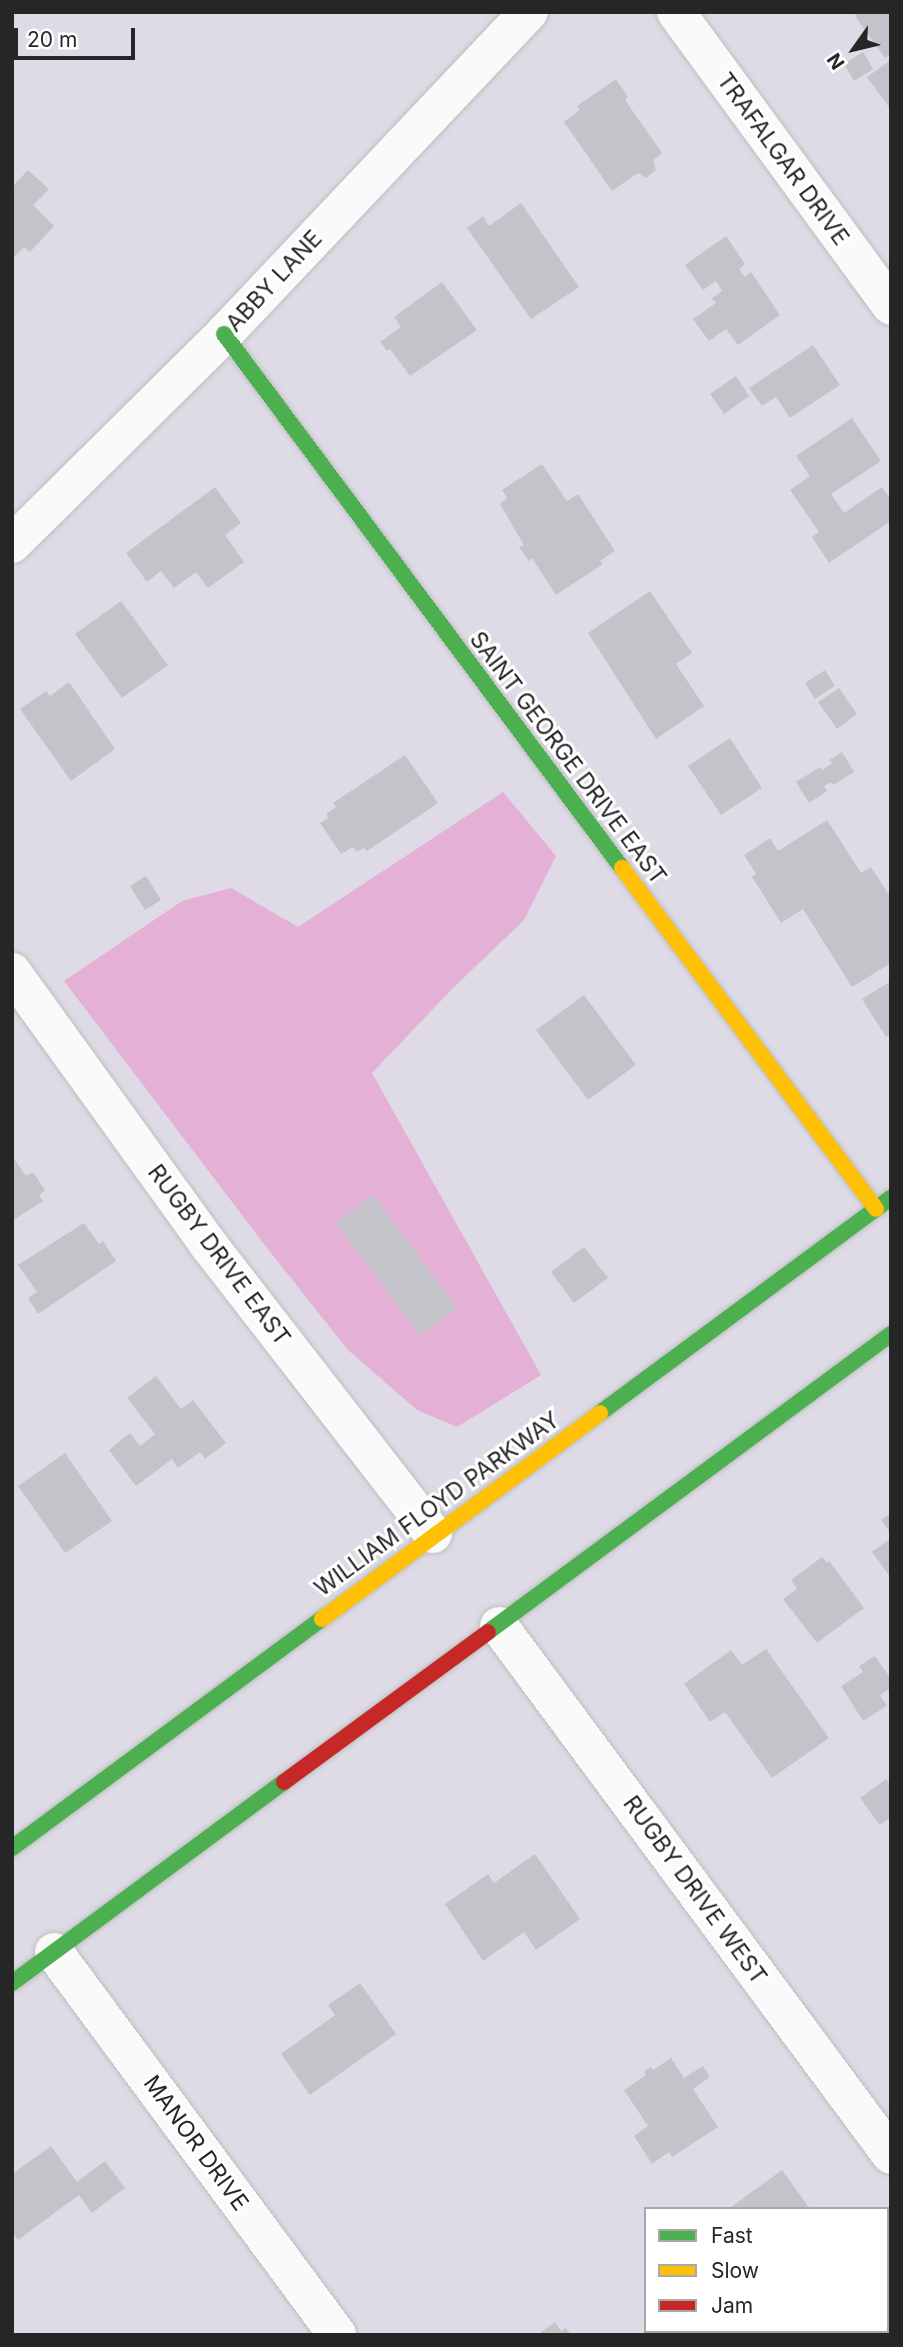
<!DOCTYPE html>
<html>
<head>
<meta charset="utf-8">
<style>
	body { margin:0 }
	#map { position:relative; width:903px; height:2347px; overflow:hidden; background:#dedbe6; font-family:Inter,sans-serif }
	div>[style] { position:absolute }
	.green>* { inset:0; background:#e4b0d6 }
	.building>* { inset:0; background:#c5c3ca }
	.roads { filter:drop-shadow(0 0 2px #bdbebe) drop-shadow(0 0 2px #bdbebe) }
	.street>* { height:38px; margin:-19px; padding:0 19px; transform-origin:19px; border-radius:19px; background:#fafafb }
	.fast>* { height:16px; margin:-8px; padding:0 8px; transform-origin:8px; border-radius:8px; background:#4caf50 }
	.slow>* { height:16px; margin:-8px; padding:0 8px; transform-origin:8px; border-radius:8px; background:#ffc107 }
	.jam>* { height:16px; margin:-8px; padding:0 8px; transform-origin:8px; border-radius:8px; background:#c62828 }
	span { translate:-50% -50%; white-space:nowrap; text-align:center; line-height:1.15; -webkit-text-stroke:6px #fff; paint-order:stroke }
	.street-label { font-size:23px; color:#262626 }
	.frame { position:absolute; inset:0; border:14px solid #262626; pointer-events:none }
	.legend { position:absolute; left:644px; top:2207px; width:245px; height:126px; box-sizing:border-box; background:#fff; border:2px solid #a8a8a8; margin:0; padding:9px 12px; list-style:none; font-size:21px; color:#262626 }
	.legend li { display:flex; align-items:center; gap:14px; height:35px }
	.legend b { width:35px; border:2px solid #a8a8a8 }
	.north { position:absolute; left:819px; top:14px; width:70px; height:70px; -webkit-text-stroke:5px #fff; paint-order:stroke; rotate:236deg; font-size:19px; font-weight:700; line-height:28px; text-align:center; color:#262626 }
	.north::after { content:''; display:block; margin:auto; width:24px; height:32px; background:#262626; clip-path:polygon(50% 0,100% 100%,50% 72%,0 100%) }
	.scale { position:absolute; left:14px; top:28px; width:121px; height:32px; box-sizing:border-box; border:4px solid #262626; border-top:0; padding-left:9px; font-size:21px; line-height:24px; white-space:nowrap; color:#262626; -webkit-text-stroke:5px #fff; paint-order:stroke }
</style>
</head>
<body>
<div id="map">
	<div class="green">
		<i style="clip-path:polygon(503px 792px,556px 856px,524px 920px,452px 989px,372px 1073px,541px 1375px,457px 1427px,417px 1410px,348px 1350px,267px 1248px,64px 981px,182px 901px,231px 888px,298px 927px)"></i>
	</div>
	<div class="building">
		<i style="clip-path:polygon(860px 12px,891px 12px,891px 54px,885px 58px,855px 16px)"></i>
		<i style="clip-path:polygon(863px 52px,873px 69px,854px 81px,844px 64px)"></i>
		<i style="clip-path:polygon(891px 60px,891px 110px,867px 77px)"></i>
		<i style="clip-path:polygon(616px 79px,628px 97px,625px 100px,662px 153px,653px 160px,656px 170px,646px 178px,638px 173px,612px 191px,564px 122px,580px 110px,577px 106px)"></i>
		<i style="clip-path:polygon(28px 170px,49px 189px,33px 205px,54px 226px,30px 252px,24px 247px,12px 259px,12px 187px)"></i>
		<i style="clip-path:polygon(521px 203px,579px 287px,531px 319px,467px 228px,483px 216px,489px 226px)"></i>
		<i style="clip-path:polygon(726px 236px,745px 264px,739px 269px,745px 277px,751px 272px,780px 315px,738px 345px,726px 329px,709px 341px,693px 319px,716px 303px,712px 298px,722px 291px,716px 281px,703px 290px,685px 265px)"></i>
		<i style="clip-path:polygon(442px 282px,477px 330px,410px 376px,390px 349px,387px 351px,380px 342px,401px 327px,394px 317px)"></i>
		<i style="clip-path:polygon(813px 345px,840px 385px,790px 418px,776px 397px,762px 406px,749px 388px)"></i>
		<i style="clip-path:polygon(736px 376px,749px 396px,724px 414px,710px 394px)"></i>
		<i style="clip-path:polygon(852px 418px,881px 461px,831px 494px,844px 513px,882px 487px,891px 500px,891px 521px,829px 563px,812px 537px,819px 532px,790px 490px,810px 476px,796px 456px)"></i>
		<i style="clip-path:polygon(542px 464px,567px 501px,578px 494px,615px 551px,600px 561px,603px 564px,556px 595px,532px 558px,529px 561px,519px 547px,524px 545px,500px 504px,507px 498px,502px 490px)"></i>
		<i style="clip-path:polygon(215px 487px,241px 523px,225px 535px,244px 562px,208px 588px,196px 572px,174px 588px,161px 571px,147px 582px,126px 553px)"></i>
		<i style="clip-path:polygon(650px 591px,692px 653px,676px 664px,704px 706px,656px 739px,588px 633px)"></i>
		<i style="clip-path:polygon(121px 601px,168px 665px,122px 698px,75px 634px)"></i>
		<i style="clip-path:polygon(825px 670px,835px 686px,815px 699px,805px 683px)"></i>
		<i style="clip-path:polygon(69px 682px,115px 749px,71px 781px,20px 709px,46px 691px,50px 696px)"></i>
		<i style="clip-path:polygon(839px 688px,857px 714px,837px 729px,818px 702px)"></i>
		<i style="clip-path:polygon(730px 738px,762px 788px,721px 815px,688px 766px)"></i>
		<i style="clip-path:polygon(842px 752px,854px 772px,833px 785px,831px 782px,824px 786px,827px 791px,809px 803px,796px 782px,820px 767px,822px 770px,832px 763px,829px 760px)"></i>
		<i style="clip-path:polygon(405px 755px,438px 803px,367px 851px,364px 848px,357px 852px,353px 847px,341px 854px,320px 823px,328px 818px,326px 814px,336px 807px,333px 803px)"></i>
		<i style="clip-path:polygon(827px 820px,861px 873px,871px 867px,891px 898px,891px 963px,852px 987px,803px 909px,781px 923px,752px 877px,756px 874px,744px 855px,770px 838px,778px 851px)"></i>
		<i style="clip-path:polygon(146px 876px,161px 900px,145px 910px,130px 886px)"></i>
		<i style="clip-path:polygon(891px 981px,891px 1034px,886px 1037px,862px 999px)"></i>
		<i style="clip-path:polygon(584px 995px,636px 1065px,588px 1100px,536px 1030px)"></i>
		<i style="clip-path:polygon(12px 1156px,26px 1176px,33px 1172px,45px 1190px,39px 1195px,43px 1201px,12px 1221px)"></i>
		<i style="clip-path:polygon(373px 1195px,457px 1308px,420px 1336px,336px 1222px)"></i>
		<i style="clip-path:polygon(84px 1223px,99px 1244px,103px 1241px,116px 1261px,38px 1314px,28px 1298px,37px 1292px,18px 1265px)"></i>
		<i style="clip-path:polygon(584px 1247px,608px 1278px,574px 1303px,551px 1272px)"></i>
		<i style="clip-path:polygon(156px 1376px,181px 1409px,193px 1400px,226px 1443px,205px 1459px,200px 1452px,178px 1468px,172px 1459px,136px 1486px,109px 1450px,130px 1433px,140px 1446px,155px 1434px,127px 1398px)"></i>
		<i style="clip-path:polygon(65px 1453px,112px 1521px,65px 1553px,18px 1486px)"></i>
		<i style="clip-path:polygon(891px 1513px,891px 1534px,881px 1520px)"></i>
		<i style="clip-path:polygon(891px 1538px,891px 1578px,872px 1552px)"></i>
		<i style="clip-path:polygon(822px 1557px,827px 1563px,829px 1561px,864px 1608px,817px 1643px,783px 1599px,797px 1589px,791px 1580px)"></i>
		<i style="clip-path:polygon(766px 1649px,829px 1738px,772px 1778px,725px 1712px,710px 1722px,684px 1684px,731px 1650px,742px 1665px)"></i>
		<i style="clip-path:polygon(875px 1656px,891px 1679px,891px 1688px,880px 1695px,887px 1706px,863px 1721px,841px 1686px,863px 1672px,859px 1666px)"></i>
		<i style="clip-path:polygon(886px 1779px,891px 1786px,891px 1817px,880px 1825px,860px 1798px)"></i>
		<i style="clip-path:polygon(535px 1854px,580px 1919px,536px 1950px,524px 1932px,483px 1961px,445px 1904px,488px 1874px,494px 1883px)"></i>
		<i style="clip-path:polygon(360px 1983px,396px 2034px,310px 2095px,281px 2054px,335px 2015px,328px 2005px)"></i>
		<i style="clip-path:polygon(671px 2058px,684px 2078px,703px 2066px,710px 2077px,693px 2089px,718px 2127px,672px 2157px,669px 2152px,652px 2164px,634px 2136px,648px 2126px,624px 2090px,646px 2075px,644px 2071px,651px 2067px,653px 2070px)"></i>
		<i style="clip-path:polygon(51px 2146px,77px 2182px,105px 2161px,125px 2188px,92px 2213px,79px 2195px,18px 2240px,12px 2232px,12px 2174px)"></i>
		<i style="clip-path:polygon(782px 2170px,810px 2209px,732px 2209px,731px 2207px)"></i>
		<i style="clip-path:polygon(555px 2322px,561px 2331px,566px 2328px,571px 2335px,537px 2335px)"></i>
	</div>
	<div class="roads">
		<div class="street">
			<i style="left:676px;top:12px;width:364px;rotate:53.8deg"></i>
			<i style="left:12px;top:544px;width:298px;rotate:-44.7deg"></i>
			<i style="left:224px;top:334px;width:444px;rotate:-46.6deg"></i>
			<i style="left:12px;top:972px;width:335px;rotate:54.2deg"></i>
			<i style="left:208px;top:1244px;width:367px;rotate:52.2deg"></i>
			<i style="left:499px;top:1626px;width:658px;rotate:53.46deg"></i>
			<i style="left:54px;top:1952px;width:476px;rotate:53.5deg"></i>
		</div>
		<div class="fast">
			<i style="left:224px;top:334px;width:666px;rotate:53.3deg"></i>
			<i style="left:600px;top:1413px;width:362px;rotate:-36.5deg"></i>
			<i style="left:488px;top:1632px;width:501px;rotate:-36.48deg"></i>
			<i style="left:12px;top:1848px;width:385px;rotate:-36.5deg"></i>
			<i style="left:12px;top:1983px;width:338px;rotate:-36.5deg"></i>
		</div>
		<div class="slow">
			<i style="left:622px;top:868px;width:425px;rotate:53.3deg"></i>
			<i style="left:322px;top:1619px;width:346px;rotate:-36.5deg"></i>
		</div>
		<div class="jam">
			<i style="left:284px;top:1782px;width:253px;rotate:-36.3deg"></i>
		</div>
	</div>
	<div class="street-label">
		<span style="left:783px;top:159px;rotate:54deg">TRAFALGAR DRIVE</span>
		<span style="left:274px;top:281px;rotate:-47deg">ABBY LANE</span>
		<span style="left:568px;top:758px;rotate:53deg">SAINT GEORGE DRIVE EAST</span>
		<span style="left:219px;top:1255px;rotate:53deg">RUGBY DRIVE EAST</span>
		<span style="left:437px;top:1504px;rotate:-36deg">WILLIAM FLOYD PARKWAY</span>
		<span style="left:695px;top:1890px;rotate:54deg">RUGBY DRIVE WEST</span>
		<span style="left:196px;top:2143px;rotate:54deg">MANOR DRIVE</span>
	</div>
	<div class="frame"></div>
	<ul class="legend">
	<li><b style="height:9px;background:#4caf50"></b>Fast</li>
	<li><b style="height:9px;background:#ffc107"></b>Slow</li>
	<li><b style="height:9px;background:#c62828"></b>Jam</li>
	</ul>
	<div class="north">N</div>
	<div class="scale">20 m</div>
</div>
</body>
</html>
